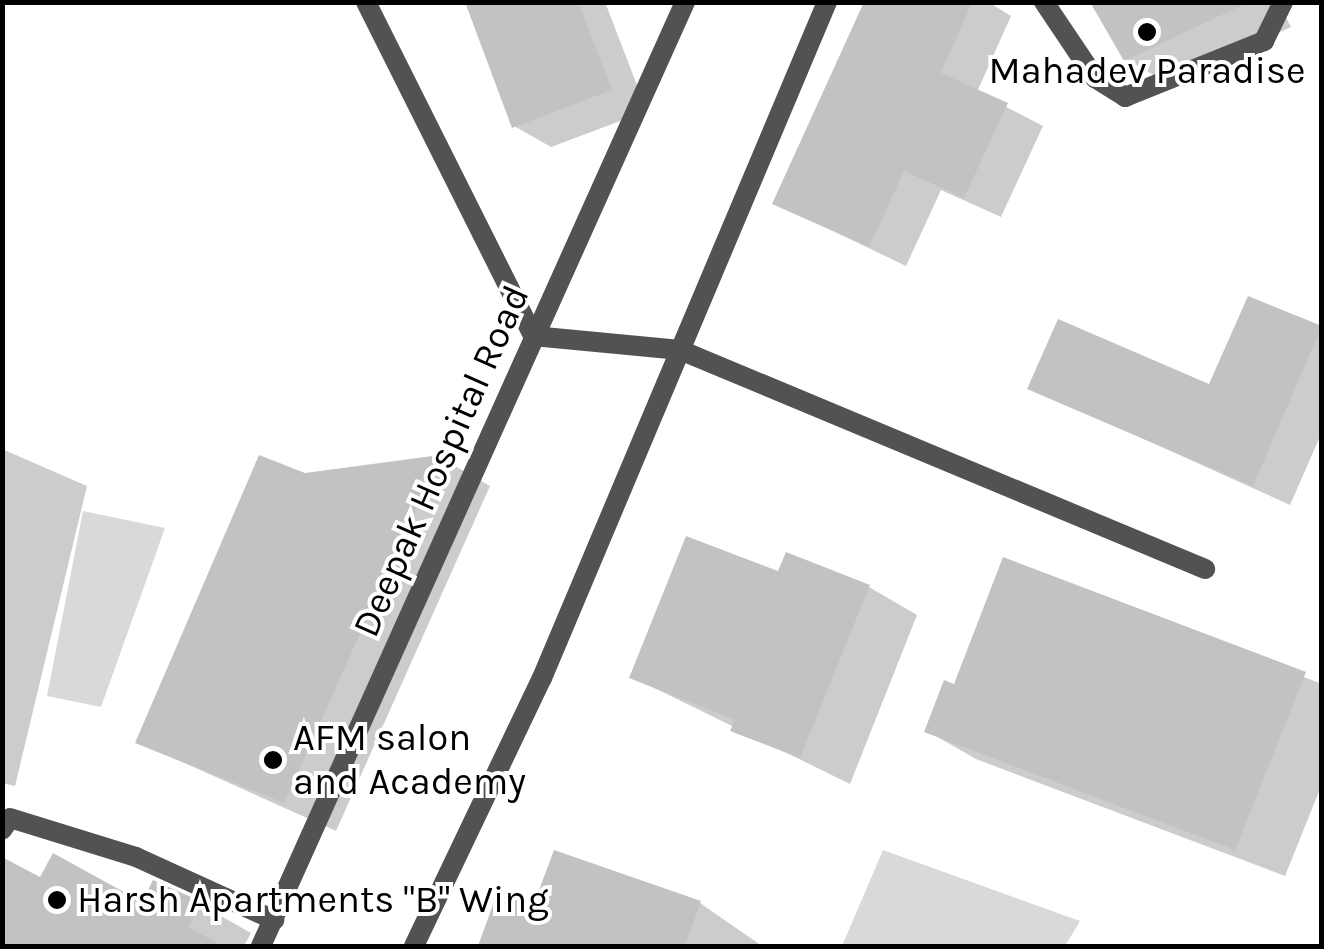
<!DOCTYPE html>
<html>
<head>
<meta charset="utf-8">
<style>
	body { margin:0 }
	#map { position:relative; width:1324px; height:949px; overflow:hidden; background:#fff; font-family:Karla,sans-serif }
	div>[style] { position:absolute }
	.green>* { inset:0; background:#d9d9d9 }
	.shadow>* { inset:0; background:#0003 }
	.building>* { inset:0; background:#c2c2c2 }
	.service>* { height:20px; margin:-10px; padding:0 10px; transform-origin:10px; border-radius:10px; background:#525252 }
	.minor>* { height:20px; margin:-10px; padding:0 10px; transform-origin:10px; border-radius:10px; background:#525252 }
	.tertiary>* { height:20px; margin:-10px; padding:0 10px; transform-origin:10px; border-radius:10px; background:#525252 }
	.dots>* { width:28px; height:28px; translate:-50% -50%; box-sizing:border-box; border:5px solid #fff; border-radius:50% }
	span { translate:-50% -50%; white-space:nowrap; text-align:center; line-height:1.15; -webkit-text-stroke:8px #fff; paint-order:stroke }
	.poi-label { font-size:38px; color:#000 }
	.left { translate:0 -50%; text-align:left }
	.street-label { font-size:38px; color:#000 }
	.frame { position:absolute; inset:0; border:5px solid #000; pointer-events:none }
</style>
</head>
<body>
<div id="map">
	<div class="green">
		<i style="clip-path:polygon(83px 511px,165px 528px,101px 707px,47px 696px)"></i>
		<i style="clip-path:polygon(883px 850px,1080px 921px,1065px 946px,842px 946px)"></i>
	</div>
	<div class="shadow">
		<i style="clip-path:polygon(468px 2px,605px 2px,647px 111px,551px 147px,514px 126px)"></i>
		<i style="clip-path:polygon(867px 2px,988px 2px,1011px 16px,977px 92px,1043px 126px,1001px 217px,941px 190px,906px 266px,775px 203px)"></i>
		<i style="clip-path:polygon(1093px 2px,1278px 2px,1291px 27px,1169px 84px,1126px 59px)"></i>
		<i style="clip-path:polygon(1249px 299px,1322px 329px,1322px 432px,1290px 505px,1031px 388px,1211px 388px)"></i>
		<i style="clip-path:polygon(2px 449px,87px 486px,15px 786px,2px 783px)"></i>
		<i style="clip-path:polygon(439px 457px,490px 486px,336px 831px,138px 742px,305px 476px)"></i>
		<i style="clip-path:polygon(1004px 560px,1322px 684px,1322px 784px,1285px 876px,976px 759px,927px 731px,956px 687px)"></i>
		<i style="clip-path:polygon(779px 574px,869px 587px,917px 615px,850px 784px,632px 677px)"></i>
		<i style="clip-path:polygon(501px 891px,537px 904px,700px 903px,762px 946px,481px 946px)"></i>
		<i style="clip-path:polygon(200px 904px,251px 933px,244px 946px,2px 946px,2px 937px,143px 905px)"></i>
	</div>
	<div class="building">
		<i style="clip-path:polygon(465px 2px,578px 2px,612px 90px,512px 128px)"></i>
		<i style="clip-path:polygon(864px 2px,972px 2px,941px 73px,1008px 103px,964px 198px,904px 171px,869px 247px,772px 204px)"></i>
		<i style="clip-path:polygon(1090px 2px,1249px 2px,1124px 61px)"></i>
		<i style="clip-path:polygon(1248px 296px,1322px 326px,1253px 486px,1027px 389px,1058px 319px,1209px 384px)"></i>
		<i style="clip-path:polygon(259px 455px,305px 473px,440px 455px,284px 803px,135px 743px)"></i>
		<i style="clip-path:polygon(686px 536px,778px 571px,786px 552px,870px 585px,800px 758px,730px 731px,735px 720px,629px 678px)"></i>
		<i style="clip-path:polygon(1003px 557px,1306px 672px,1235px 850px,924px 732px,944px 680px,954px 684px)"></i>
		<i style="clip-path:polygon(554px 850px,701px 901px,685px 946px,478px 946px,499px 888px,535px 901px)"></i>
		<i style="clip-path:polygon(53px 853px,142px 902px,153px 880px,202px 902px,188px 927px,223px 946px,2px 946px,2px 857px,40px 877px)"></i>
	</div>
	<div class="service">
		<i style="left:680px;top:350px;width:569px;rotate:22.64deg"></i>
	</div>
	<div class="minor">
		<i style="left:366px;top:2px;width:373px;rotate:63.4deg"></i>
		<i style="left:533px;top:336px;width:148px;rotate:5.4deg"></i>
		<i style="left:1044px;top:2px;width:92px;rotate:56.1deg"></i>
		<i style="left:1095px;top:78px;width:36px;rotate:32deg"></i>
		<i style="left:1125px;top:97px;width:150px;rotate:-21.9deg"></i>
		<i style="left:1264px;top:41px;width:43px;rotate:-64deg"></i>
		<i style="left:2px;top:830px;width:14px;rotate:-56deg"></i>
		<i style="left:10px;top:818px;width:132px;rotate:17.2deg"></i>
		<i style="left:136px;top:857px;width:152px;rotate:24.5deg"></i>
	</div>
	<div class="tertiary">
		<i style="left:261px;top:946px;width:1035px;rotate:-65.81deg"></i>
		<i style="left:414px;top:946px;width:297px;rotate:-64.5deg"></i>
		<i style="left:542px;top:678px;width:734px;rotate:-67.14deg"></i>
	</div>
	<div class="dots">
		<i style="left:1147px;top:32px;background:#000"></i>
		<i style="left:273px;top:760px;background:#000"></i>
		<i style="left:57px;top:900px;background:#000"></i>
	</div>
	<div class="poi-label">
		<span style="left:1147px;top:71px">Mahadev Paradise</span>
		<span class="left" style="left:293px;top:760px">AFM salon<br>and Academy</span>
		<span class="left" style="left:77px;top:900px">Harsh Apartments "B" Wing</span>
	</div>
	<div class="street-label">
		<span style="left:441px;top:461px;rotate:-66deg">Deepak Hospital Road</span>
	</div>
	<div class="frame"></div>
</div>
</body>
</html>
